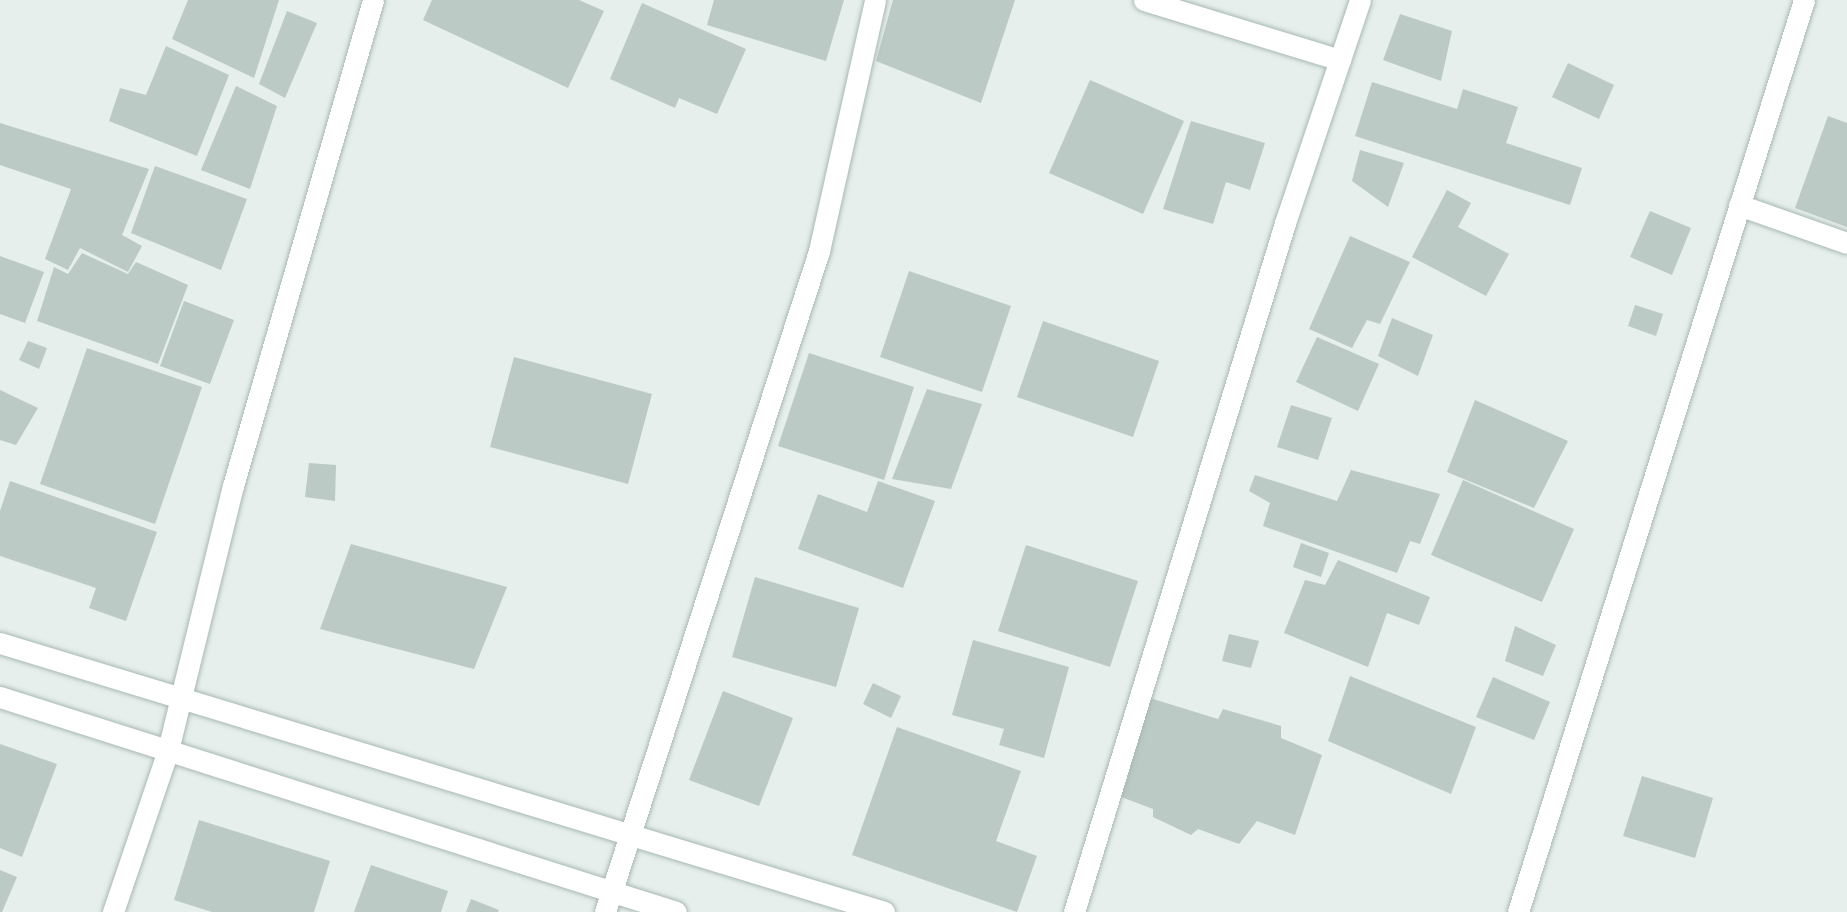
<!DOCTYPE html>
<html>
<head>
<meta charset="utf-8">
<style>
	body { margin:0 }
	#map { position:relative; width:1847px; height:912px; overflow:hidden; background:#e6efeb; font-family:Mulish,sans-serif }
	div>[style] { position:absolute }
	.building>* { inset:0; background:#bbcac4 }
	.roads { filter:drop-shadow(0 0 2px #a8b8b2) drop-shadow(0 0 2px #a8b8b2) }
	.minor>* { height:21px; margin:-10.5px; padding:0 10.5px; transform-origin:10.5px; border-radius:10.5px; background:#fff }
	span { translate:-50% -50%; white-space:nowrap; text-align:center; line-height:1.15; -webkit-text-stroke:5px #f7fbf9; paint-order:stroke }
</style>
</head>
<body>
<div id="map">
	<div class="building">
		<i style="clip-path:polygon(188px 0,279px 0,254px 78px,172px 39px)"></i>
		<i style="clip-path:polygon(432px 0,579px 0,604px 11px,568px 88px,423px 20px)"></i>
		<i style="clip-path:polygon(714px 0,844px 0,826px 61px,707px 25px)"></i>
		<i style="clip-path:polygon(893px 0,1015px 0,981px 103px,876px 61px)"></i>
		<i style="clip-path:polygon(642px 3px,746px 49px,717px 114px,679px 98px,675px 108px,610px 79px)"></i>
		<i style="clip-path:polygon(287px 11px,317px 23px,285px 98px,259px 84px)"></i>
		<i style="clip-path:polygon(1400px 14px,1452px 31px,1441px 81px,1383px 60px)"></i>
		<i style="clip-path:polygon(166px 46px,229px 75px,197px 156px,109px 121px,120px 88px,146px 95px)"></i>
		<i style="clip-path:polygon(1568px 63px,1614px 85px,1599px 119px,1552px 97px)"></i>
		<i style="clip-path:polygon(1090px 80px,1184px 121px,1143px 214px,1049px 173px)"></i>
		<i style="clip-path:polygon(1372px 82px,1457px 109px,1463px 89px,1518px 107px,1506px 143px,1582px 168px,1570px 205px,1355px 136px)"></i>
		<i style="clip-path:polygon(236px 86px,277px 106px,250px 189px,201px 170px)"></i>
		<i style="clip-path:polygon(1828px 116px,1847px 123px,1847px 227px,1795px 208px)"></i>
		<i style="clip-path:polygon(1191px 121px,1265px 143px,1250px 190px,1226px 182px,1213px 224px,1163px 209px)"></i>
		<i style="clip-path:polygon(0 123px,149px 169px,122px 235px,142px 246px,128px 272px,80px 248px,68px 270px,45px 259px,71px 189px,0 165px)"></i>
		<i style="clip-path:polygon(1360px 150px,1404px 163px,1388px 207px,1352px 181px)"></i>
		<i style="clip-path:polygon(155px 166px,247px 199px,221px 270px,131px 233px)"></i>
		<i style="clip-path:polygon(1447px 190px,1471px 203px,1458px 227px,1509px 254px,1486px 296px,1412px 257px)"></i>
		<i style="clip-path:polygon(1650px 211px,1691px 228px,1672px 275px,1630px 257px)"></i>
		<i style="clip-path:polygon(1350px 236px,1410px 262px,1380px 324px,1367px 320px,1352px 348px,1309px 329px)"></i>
		<i style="clip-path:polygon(82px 253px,128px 274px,136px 262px,188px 285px,158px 364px,37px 321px,54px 267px,68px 274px)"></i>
		<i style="clip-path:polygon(0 256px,44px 272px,25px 323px,0 314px)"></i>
		<i style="clip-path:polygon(909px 271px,1011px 306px,982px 392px,880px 357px)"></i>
		<i style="clip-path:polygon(184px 301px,234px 320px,210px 384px,160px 366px)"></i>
		<i style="clip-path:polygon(1635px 305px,1663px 314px,1656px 336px,1628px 326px)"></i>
		<i style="clip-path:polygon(1392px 318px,1433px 335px,1418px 376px,1378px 356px)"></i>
		<i style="clip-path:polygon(1043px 321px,1159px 361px,1133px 437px,1017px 397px)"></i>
		<i style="clip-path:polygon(1317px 337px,1379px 364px,1358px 411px,1296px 382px)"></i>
		<i style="clip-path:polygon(28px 341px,47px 348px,39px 369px,19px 360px)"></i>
		<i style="clip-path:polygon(87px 348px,202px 387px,155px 524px,40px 484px)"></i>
		<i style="clip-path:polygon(809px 353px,914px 387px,884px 480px,778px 446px)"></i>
		<i style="clip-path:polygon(514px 357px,652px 394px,628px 484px,490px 447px)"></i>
		<i style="clip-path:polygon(927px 389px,982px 404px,951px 489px,892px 479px)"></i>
		<i style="clip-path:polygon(0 390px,38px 408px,16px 445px,0 440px)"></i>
		<i style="clip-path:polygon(1475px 400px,1568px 441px,1534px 508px,1447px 472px)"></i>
		<i style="clip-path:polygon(1291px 405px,1332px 418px,1318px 460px,1277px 447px)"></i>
		<i style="clip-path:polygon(309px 463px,336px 465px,335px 501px,305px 497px)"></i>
		<i style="clip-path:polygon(1351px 470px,1440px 494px,1420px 544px,1410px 541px,1397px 573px,1263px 526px,1270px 503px,1249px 491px,1255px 475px,1337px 501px)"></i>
		<i style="clip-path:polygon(1463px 480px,1574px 529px,1542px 602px,1431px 555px)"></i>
		<i style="clip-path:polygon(10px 481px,157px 532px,126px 621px,89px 608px,96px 588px,0 556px,0 511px)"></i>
		<i style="clip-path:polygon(878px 481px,935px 501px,903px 588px,798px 549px,818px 494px,867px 512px)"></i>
		<i style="clip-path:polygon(1301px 543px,1329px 553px,1321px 577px,1293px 567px)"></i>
		<i style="clip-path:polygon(351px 544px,507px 587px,474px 669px,320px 629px)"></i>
		<i style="clip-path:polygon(1026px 545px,1138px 581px,1110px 667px,998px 631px)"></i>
		<i style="clip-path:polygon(1338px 560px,1430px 597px,1419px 625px,1387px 613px,1368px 667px,1284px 633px,1305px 580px,1325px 585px)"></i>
		<i style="clip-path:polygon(755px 577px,859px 608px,836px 687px,732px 657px)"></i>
		<i style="clip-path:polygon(1515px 626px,1556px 645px,1543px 676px,1505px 661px)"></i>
		<i style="clip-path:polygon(1229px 634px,1259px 641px,1251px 668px,1222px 661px)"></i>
		<i style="clip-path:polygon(973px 640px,1069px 667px,1044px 758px,999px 745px,1004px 729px,952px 715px)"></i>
		<i style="clip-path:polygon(1350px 676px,1476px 727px,1451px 794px,1328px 741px)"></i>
		<i style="clip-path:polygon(1493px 677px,1550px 702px,1534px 740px,1476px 717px)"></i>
		<i style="clip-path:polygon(873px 683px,901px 696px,891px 718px,863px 704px)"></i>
		<i style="clip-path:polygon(723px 691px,793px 718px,759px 806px,689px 780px)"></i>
		<i style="clip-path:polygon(1150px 698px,1218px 719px,1223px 709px,1281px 726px,1281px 738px,1322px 755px,1295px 835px,1257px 821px,1239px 844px,1198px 829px,1191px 835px,1153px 817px,1153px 809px,1116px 795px)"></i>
		<i style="clip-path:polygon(897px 727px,1021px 771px,996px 841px,1037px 856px,1017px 912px,852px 855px)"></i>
		<i style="clip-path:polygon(0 744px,57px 764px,22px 857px,0 848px)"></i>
		<i style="clip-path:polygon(1642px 776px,1713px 798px,1695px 858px,1623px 836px)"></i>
		<i style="clip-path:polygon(199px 820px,330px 861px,314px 912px,212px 912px,174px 900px)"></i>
		<i style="clip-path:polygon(371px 865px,448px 891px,441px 912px,354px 912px)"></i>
		<i style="clip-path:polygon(0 870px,17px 877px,2px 912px,0 912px)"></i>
		<i style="clip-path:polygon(471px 899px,499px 910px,498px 912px,466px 912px)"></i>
	</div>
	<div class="roads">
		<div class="minor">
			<i style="left:1144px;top:0;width:205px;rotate:17deg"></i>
			<i style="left:1739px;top:205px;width:114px;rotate:19.4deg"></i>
			<i style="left:0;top:643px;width:924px;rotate:16.92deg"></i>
			<i style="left:0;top:697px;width:709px;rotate:17.64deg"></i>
			<i style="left:113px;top:912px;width:171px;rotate:-71.2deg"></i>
			<i style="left:168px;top:750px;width:272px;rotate:-76.2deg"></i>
			<i style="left:233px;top:486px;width:506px;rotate:-73.93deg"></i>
			<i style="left:605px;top:912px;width:695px;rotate:-72.06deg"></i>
			<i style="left:819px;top:251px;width:257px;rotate:-77.4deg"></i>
			<i style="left:1074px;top:912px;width:721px;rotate:-72.97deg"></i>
			<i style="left:1285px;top:223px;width:235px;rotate:-71.4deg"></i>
			<i style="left:1518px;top:912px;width:956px;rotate:-72.59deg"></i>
		</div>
	</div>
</div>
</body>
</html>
